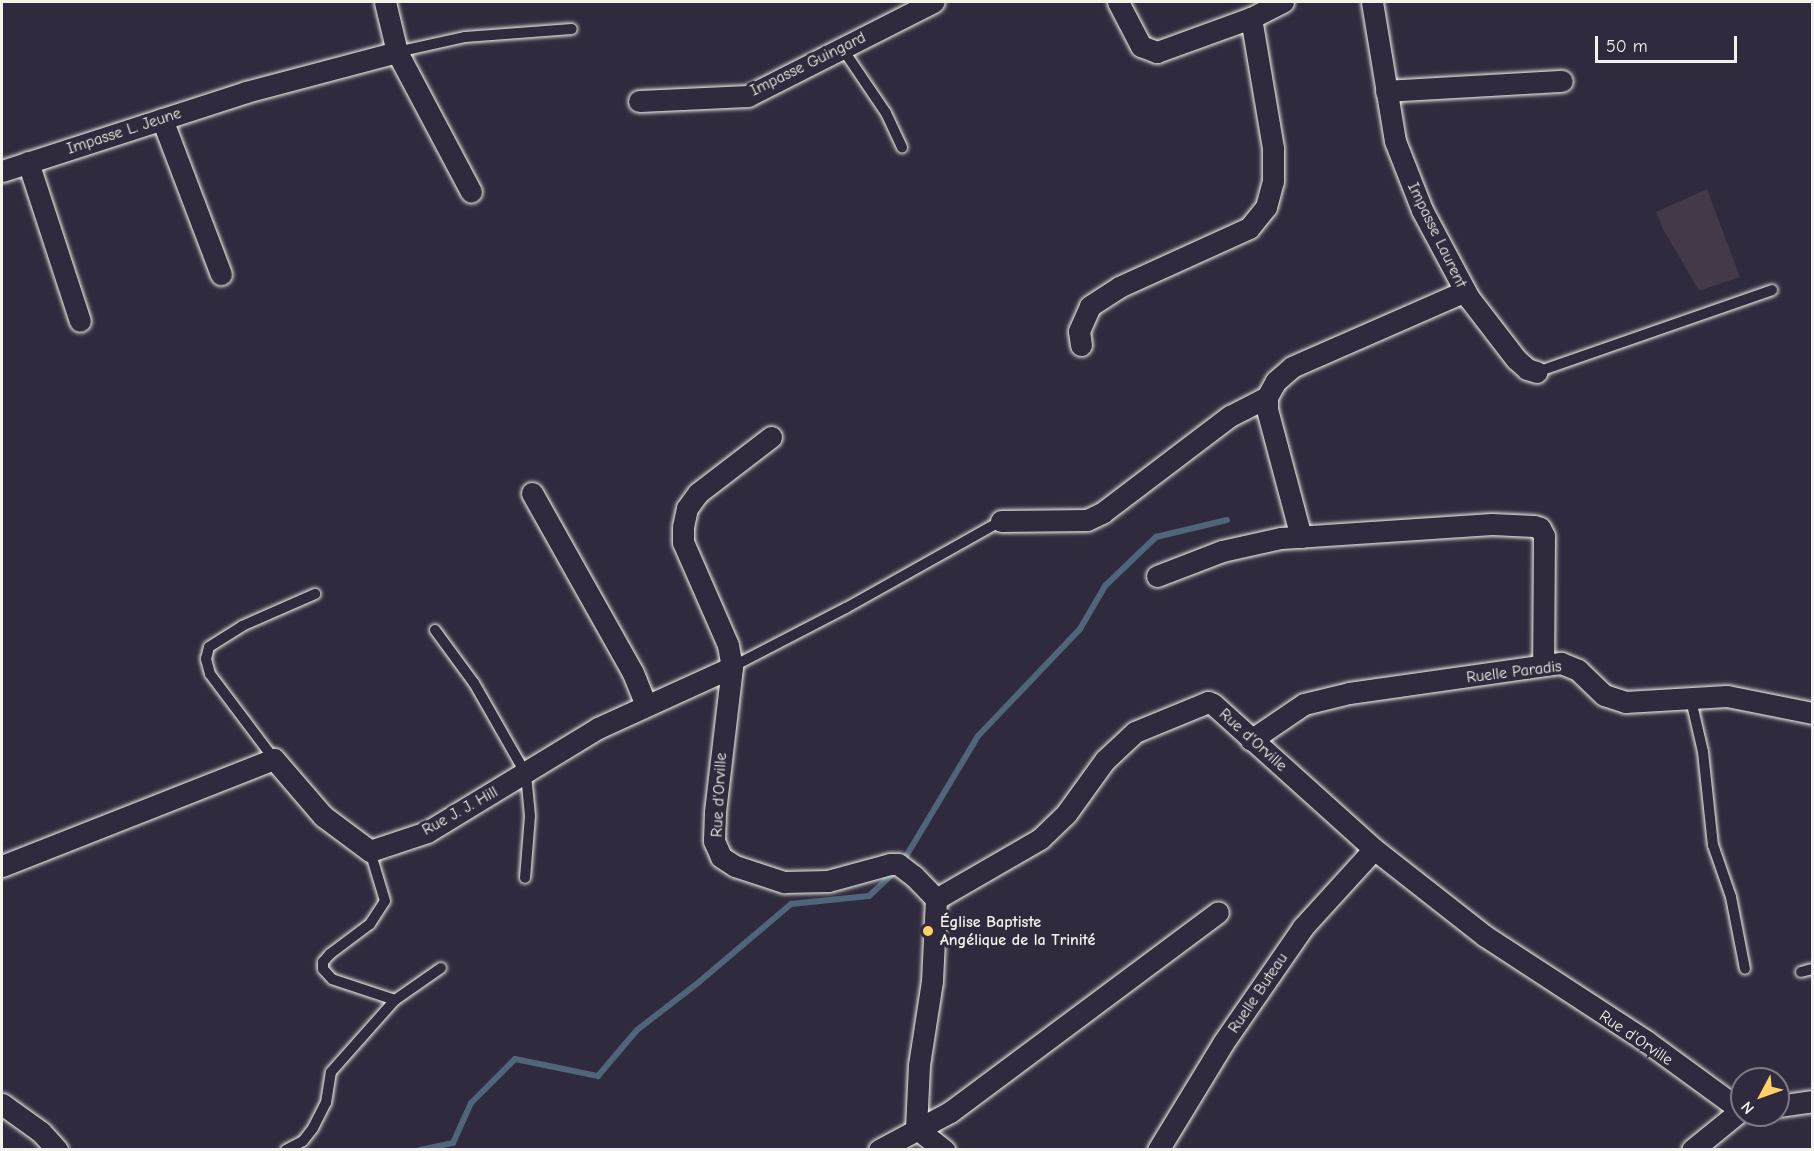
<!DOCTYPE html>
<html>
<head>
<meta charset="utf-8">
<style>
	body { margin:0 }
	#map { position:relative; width:1814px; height:1151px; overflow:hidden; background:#2f2a3d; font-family:"Comic Neue",sans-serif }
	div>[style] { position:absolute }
	.built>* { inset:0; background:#433948 }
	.stream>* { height:6px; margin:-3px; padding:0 3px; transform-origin:3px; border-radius:3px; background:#4f667a }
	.roads { filter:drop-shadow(0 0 2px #f4f1e8) drop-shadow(0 0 2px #f4f1e8) }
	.service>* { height:10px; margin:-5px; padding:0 5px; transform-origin:5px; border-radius:5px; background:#2f2a3d }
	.minor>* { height:21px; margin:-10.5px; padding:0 10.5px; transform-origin:10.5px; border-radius:10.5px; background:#2f2a3d }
	.dots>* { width:16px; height:16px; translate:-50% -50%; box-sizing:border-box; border:3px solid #2f2a3d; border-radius:50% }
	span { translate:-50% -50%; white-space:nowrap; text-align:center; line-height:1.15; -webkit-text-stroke:6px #2f2a3d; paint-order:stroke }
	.street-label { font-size:16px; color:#f4f1e8 }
	.poi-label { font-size:16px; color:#f4f1e8; font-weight:700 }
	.left { translate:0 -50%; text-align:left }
	.frame { position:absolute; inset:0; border:3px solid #f4f1e8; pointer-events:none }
	.north { position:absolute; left:1730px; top:1067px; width:60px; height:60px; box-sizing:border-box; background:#2f2a3d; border:2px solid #7e7a81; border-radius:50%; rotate:229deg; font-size:16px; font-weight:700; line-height:24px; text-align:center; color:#f4f1e8 }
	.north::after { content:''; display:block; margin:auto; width:21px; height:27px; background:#ffd166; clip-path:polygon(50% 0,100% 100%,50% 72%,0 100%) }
	.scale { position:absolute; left:1595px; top:36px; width:142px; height:27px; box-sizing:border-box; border:3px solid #f4f1e8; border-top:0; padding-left:8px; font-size:18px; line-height:21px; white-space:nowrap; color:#f4f1e8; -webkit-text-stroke:4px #2f2a3d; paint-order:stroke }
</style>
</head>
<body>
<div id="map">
	<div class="built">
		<i style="clip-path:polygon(1707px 189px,1740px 277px,1699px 291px,1663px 229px,1656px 212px)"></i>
	</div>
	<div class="stream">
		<i style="left:420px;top:1150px;width:34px;rotate:-12deg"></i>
		<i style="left:453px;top:1143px;width:44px;rotate:-65.8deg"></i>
		<i style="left:471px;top:1103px;width:62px;rotate:-45deg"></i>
		<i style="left:515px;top:1059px;width:85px;rotate:11.6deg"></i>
		<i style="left:598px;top:1076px;width:60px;rotate:-49.7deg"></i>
		<i style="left:637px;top:1030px;width:78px;rotate:-37.7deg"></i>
		<i style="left:699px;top:982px;width:121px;rotate:-40.3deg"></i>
		<i style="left:791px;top:904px;width:78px;rotate:-5.9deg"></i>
		<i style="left:869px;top:896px;width:41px;rotate:-43deg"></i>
		<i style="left:899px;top:868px;width:154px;rotate:-59.1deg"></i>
		<i style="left:978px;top:736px;width:148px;rotate:-46.4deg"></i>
		<i style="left:1080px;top:629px;width:50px;rotate:-59.8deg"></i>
		<i style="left:1105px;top:586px;width:71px;rotate:-43.9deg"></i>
		<i style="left:1156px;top:537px;width:73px;rotate:-13.5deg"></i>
	</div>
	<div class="roads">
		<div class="service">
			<i style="left:842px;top:48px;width:78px;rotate:55.9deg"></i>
			<i style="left:886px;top:113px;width:38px;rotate:65deg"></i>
			<i style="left:397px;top:52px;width:70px;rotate:-12.4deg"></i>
			<i style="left:465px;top:37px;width:107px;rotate:-4.3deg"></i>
			<i style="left:1537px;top:372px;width:249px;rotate:-19.2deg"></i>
			<i style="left:435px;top:630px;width:66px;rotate:53.7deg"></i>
			<i style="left:474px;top:683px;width:105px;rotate:60.3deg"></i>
			<i style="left:526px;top:774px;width:42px;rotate:84.6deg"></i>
			<i style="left:530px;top:816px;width:62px;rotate:94.6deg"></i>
			<i style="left:732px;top:667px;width:128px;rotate:-27.4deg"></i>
			<i style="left:846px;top:608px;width:178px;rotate:-29.3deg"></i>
			<i style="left:1691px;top:700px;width:53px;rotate:77deg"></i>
			<i style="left:1703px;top:752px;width:94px;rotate:83.9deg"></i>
			<i style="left:1713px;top:845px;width:55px;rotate:70.9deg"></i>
			<i style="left:1731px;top:897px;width:73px;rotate:79deg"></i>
			<i style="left:274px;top:759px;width:106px;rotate:-127deg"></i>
			<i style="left:210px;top:674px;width:16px;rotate:-105deg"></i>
			<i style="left:206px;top:659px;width:12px;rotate:-76deg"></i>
			<i style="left:209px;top:647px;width:39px;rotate:-32deg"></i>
			<i style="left:242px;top:626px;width:80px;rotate:-23.7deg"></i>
			<i style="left:1801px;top:972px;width:11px;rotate:-15deg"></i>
			<i style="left:395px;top:1000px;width:56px;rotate:-34.8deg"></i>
			<i style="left:286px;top:1150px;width:19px;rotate:-28deg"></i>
			<i style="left:303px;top:1141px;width:16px;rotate:-52deg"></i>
			<i style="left:313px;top:1128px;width:28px;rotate:-63deg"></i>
			<i style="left:326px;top:1103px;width:31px;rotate:-81deg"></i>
			<i style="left:331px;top:1072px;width:96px;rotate:-48.4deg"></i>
			<i style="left:395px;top:1000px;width:66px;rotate:-161.6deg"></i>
			<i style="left:332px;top:979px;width:13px;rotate:-132deg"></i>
			<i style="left:323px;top:969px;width:7px;rotate:-90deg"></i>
			<i style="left:323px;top:962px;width:11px;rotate:-49deg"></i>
			<i style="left:330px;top:954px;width:50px;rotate:-36.9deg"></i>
			<i style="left:370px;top:924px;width:27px;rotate:-57deg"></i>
			<i style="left:385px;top:901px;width:52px;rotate:-106.7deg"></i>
		</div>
		<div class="minor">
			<i style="left:385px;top:2px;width:51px;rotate:76.5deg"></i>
			<i style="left:397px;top:52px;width:158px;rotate:62.1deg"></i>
			<i style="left:1118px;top:2px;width:50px;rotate:62.4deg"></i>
			<i style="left:1141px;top:46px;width:17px;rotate:21deg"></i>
			<i style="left:1157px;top:52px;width:100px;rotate:-19.9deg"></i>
			<i style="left:1251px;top:18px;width:36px;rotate:-27deg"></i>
			<i style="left:1372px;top:2px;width:141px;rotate:80.6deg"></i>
			<i style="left:1395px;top:141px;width:74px;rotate:68.6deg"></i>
			<i style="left:1422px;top:210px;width:100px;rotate:61.9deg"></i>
			<i style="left:1469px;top:298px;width:77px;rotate:52.4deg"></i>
			<i style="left:1516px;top:359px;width:15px;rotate:42deg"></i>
			<i style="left:1527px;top:369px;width:10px;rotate:17deg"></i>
			<i style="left:1386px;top:91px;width:176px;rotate:-3.3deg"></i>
			<i style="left:639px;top:101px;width:109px;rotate:-2.6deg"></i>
			<i style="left:748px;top:96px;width:208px;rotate:-26.9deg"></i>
			<i style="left:162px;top:119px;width:166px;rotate:69.2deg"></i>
			<i style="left:28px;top:162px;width:167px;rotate:71.9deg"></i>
			<i style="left:2px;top:171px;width:256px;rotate:-17.9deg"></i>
			<i style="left:246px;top:92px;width:156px;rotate:-14.8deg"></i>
			<i style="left:1081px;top:345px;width:14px;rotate:-98deg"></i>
			<i style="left:1079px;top:331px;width:27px;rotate:-66deg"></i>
			<i style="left:1090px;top:306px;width:35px;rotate:-33deg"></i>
			<i style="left:1119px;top:287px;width:143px;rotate:-24.4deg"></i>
			<i style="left:1249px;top:228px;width:27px;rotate:-51deg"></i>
			<i style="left:1266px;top:207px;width:27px;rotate:-75deg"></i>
			<i style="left:1273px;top:181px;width:33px;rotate:-90deg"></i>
			<i style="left:1273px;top:148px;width:132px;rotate:-99.6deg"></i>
			<i style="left:771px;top:437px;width:92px;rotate:142.5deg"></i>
			<i style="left:698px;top:493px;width:19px;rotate:126deg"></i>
			<i style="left:687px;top:508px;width:19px;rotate:102deg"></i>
			<i style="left:683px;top:527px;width:15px;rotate:90deg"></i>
			<i style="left:683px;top:542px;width:112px;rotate:66.4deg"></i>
			<i style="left:728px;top:645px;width:22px;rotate:80deg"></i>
			<i style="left:732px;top:667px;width:146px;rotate:96.7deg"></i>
			<i style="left:715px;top:812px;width:29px;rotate:92deg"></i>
			<i style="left:714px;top:841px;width:17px;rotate:66deg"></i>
			<i style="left:721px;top:857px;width:17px;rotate:33deg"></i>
			<i style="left:735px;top:866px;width:52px;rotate:18.1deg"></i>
			<i style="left:784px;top:882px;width:44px;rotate:-1.3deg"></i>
			<i style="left:828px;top:881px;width:64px;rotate:-15.3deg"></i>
			<i style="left:890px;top:864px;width:8px"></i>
			<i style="left:898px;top:864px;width:20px;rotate:37deg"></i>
			<i style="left:914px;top:876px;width:32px;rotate:46deg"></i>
			<i style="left:936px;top:899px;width:120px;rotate:-30deg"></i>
			<i style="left:1040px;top:839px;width:36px;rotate:-44deg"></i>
			<i style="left:1066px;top:814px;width:67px;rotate:-54.2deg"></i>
			<i style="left:1105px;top:760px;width:41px;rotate:-43deg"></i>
			<i style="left:1135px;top:732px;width:79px;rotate:-22.3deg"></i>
			<i style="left:1208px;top:702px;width:5px;rotate:22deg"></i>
			<i style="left:1213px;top:704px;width:217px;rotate:42deg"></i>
			<i style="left:1374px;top:849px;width:141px;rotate:38.1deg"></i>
			<i style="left:1485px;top:936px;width:192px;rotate:33.1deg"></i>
			<i style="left:1646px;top:1041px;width:119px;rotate:36.1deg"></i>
			<i style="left:532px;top:493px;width:206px;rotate:60.7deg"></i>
			<i style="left:633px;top:673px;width:35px;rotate:68deg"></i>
			<i style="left:1001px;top:521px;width:86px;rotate:-0.7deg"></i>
			<i style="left:1087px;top:520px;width:17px;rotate:-25deg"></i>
			<i style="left:1102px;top:513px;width:161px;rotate:-37.2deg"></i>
			<i style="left:1230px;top:416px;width:42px;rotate:-27.2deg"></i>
			<i style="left:1301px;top:537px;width:132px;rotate:-104.9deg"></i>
			<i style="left:1267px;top:409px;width:12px;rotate:-90deg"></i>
			<i style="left:1267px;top:397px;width:18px;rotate:-61deg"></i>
			<i style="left:1276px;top:381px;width:21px;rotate:-41deg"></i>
			<i style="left:1292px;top:367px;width:189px;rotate:-23.7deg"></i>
			<i style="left:1157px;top:576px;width:70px;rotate:-21deg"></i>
			<i style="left:1222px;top:551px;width:60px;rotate:-12.4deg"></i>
			<i style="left:1281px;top:538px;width:211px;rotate:-3.8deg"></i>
			<i style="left:1492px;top:524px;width:42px;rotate:2.7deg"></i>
			<i style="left:1534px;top:526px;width:6px;rotate:18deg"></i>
			<i style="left:1540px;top:528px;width:9px;rotate:63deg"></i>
			<i style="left:1544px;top:536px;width:129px;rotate:90.4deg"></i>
			<i style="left:1251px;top:740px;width:64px;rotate:-34.2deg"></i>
			<i style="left:1304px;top:704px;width:46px;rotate:-13.7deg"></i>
			<i style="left:1349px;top:693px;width:214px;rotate:-8.1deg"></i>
			<i style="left:1561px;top:663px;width:18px;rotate:22deg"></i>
			<i style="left:1578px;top:670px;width:36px;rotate:44deg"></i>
			<i style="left:1604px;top:695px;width:22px;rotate:18deg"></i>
			<i style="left:1625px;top:702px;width:102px;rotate:-3.4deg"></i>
			<i style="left:1727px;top:696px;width:87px;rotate:11.3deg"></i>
			<i style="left:2px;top:866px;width:292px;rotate:-21.5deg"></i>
			<i style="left:274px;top:759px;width:75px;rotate:49.3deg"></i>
			<i style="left:323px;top:816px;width:59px;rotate:36.7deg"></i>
			<i style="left:370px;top:851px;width:60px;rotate:-18.4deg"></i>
			<i style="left:427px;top:832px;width:200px;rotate:-31.3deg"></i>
			<i style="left:598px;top:728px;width:147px;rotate:-24.5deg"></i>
			<i style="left:936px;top:899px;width:82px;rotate:92.8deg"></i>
			<i style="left:932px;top:981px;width:85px;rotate:98.8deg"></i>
			<i style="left:919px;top:1065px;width:63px;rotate:92.7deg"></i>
			<i style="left:916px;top:1128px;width:36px;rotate:38deg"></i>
			<i style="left:2px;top:1104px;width:48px;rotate:35.7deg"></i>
			<i style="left:41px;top:1132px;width:24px;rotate:48deg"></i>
			<i style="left:1778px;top:1106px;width:34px;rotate:-8deg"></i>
			<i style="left:879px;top:1150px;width:81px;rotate:-28.2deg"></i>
			<i style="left:950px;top:1112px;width:334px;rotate:-36.7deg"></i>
			<i style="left:1158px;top:1150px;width:125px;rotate:-58.7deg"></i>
			<i style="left:1223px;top:1043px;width:141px;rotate:-55.4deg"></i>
			<i style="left:1303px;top:927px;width:105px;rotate:-47.7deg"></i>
			<i style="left:1692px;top:1150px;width:62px;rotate:-39.1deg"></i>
		</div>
	</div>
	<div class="dots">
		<i style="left:928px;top:931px;background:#ffd166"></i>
	</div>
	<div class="street-label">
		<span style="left:808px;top:64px;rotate:-26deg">Impasse Guingard</span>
		<span style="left:124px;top:131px;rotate:-18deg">Impasse L. Jeune</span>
		<span style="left:1437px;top:235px;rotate:64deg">Impasse Laurent</span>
		<span style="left:1514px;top:672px;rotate:-7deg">Ruelle Paradis</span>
		<span style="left:1253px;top:740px;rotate:42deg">Rue d'Orville</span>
		<span style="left:719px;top:795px;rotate:-87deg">Rue d'Orville</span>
		<span style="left:460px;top:811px;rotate:-29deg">Rue J. J. Hill</span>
		<span style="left:1258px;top:993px;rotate:-56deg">Ruelle Buteau</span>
		<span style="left:1636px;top:1038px;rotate:34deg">Rue d'Orville</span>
	</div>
	<div class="poi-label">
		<span class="left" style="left:940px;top:931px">Église Baptiste<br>Angélique de la Trinité</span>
	</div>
	<div class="frame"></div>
	<div class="north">N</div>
	<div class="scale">50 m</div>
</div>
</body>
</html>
